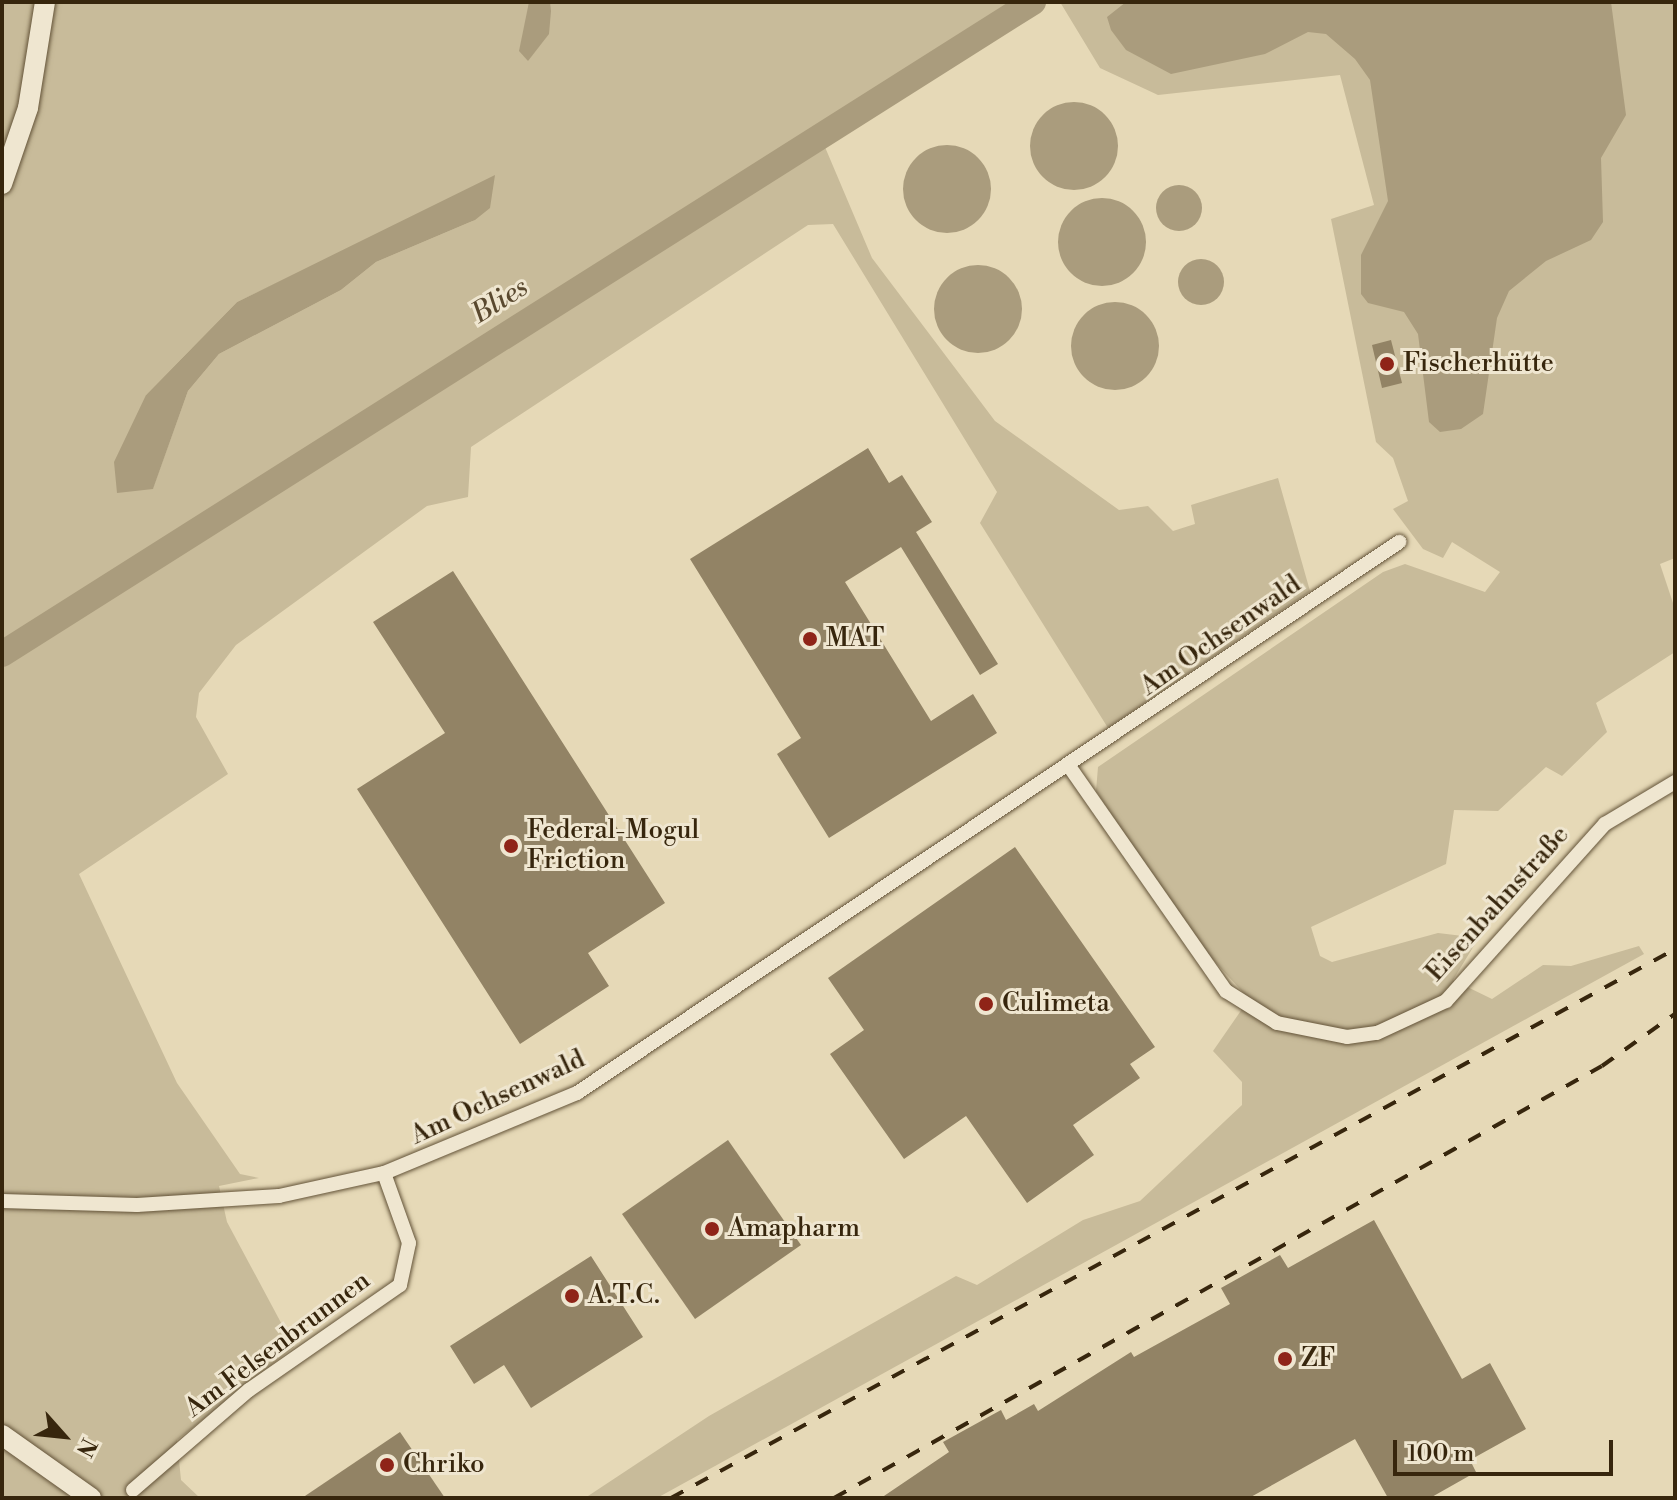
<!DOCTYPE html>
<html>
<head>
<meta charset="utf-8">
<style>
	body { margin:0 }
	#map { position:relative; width:1677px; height:1500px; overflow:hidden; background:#e6d9b7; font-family:"Libre Bodoni",serif }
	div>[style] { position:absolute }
	.green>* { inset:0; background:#c8bb9a }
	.water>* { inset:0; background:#aa9c7d }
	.round { border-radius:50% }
	.river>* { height:26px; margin:-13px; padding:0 13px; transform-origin:13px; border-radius:13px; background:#aa9c7d }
	.building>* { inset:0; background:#928365 }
	.roads { filter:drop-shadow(0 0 2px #635338) drop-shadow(0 0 2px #635338) }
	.street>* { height:14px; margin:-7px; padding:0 7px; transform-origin:7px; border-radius:7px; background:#efe6d0 }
	.secondary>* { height:20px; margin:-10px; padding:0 10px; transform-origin:10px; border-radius:10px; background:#efe6d0 }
	.rail>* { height:4px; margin-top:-2px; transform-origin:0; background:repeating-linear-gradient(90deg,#37260d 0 14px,transparent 0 28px) }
	.dots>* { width:22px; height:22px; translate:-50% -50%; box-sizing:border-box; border:4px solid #efe6d0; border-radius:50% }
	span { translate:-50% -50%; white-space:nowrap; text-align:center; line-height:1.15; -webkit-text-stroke:6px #efe6d0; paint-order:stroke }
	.poi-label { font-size:26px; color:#37260d }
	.left { translate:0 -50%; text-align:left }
	.street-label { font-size:26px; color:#37260d }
	.water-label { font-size:28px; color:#5a492f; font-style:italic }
	.frame { position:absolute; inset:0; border:4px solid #37260d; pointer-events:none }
	.north { position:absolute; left:24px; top:1396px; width:80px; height:80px; -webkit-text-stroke:6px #efe6d0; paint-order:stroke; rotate:117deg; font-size:22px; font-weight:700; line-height:32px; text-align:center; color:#37260d }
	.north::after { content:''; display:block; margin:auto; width:28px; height:36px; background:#37260d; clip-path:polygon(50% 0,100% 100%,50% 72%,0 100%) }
	.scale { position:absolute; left:1393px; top:1440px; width:220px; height:36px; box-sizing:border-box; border:4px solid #37260d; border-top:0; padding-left:10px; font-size:24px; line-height:28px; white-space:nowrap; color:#37260d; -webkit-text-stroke:6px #efe6d0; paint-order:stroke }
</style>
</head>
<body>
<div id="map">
	<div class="green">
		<i style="clip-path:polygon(evenodd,2px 2px,1046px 2px,822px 140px,872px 258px,995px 421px,1119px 510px,1148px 506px,1173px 531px,1195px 524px,1191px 505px,1278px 478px,1310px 591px,1108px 728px,980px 523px,997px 492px,833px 224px,808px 225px,471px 447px,468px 497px,427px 506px,236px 645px,199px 693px,196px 717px,228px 774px,79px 874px,177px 1083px,240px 1174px,259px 1178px,219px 1186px,227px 1222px,294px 1347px,177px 1440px,181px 1480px,200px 1498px,2px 1498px,2px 2px,475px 220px,376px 262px,341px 290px,219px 354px,188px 391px,153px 488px,146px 395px,237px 302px,305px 270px,475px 220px)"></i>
		<i style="clip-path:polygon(1060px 2px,1675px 2px,1675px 558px,1660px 564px,1675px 609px,1675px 652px,1596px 703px,1607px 732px,1562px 776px,1546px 767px,1498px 811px,1454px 810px,1446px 864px,1311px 927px,1320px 956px,1332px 962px,1438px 933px,1463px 936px,1475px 944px,1453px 980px,1492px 999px,1543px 965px,1571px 966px,1639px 946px,1644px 954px,657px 1498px,585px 1498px,709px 1416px,956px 1276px,977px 1285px,1083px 1220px,1140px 1201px,1242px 1105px,1242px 1082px,1213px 1051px,1249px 999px,1195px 940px,1096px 791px,1098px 767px,1383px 572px,1405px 564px,1485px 592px,1500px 572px,1452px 542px,1443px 558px,1423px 549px,1393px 509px,1408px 501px,1393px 458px,1376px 442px,1331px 219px,1374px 205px,1340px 75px,1158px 95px,1100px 68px)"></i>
	</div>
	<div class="water">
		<i style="clip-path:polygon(529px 2px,550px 2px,551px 11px,549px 34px,528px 61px,519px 51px)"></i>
		<i style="clip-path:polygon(1126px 2px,1611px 2px,1626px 115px,1601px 158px,1603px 222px,1591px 240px,1546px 261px,1509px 291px,1497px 318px,1483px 414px,1461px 429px,1440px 432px,1429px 422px,1418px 334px,1404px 312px,1368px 303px,1361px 294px,1361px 255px,1388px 201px,1370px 80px,1355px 59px,1326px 34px,1308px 32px,1265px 54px,1171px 74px,1126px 50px,1111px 30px,1107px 17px)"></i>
		<i class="round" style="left:1030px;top:102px;width:88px;height:88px"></i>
		<i class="round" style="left:903px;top:145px;width:88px;height:88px"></i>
		<i style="clip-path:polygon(495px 175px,490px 208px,475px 220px,376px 262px,341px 290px,219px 354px,188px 391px,153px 489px,117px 493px,114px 462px,146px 395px,237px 302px)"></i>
		<i class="round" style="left:1156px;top:185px;width:46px;height:46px"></i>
		<i class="round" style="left:1058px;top:198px;width:88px;height:88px"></i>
		<i class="round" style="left:1178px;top:259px;width:46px;height:46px"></i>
		<i class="round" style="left:934px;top:265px;width:88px;height:88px"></i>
		<i class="round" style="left:1071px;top:302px;width:88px;height:88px"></i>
	</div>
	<div class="river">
		<i style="left:2px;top:654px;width:1220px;rotate:-32.31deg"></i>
	</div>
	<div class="building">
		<i style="clip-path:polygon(1391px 340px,1402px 383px,1382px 388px,1372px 345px)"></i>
		<i style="clip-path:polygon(868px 448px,889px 483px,902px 475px,932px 522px,916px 532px,998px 664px,980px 675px,901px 547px,845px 582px,931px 721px,973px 694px,997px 733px,829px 838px,777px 754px,801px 738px,690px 559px)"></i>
		<i style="clip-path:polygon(453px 571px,665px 903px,588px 953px,609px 986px,520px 1044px,357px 789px,445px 733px,373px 622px)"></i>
		<i style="clip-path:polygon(1015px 847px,1155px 1047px,1130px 1064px,1140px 1078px,1073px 1125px,1094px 1155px,1027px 1203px,966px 1116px,904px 1159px,830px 1054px,864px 1030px,828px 978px)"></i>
		<i style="clip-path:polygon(728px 1140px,801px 1245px,695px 1319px,622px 1214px)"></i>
		<i style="clip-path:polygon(1374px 1220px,1462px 1379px,1490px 1363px,1526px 1429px,1470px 1460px,1476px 1472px,1430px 1498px,1388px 1498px,1355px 1439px,1249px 1498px,881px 1498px,949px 1452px,943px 1442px,1001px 1410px,1006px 1420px,1034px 1404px,1038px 1411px,1131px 1352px,1134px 1357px,1230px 1304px,1221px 1288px,1280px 1255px,1288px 1268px)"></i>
		<i style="clip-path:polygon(591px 1256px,643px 1337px,531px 1408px,504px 1365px,474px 1384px,450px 1346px)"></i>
		<i style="clip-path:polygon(400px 1432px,445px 1498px,302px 1498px)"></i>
	</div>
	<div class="roads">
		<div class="street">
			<i style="left:1071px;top:769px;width:271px;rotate:55.1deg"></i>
			<i style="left:1226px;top:991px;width:60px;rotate:32.1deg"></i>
			<i style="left:1277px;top:1023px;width:71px;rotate:11.3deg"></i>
			<i style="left:1347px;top:1037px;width:30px;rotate:-8deg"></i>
			<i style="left:1377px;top:1033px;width:76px;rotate:-24.9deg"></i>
			<i style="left:1446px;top:1001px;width:238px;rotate:-48.1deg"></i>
			<i style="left:1605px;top:824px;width:82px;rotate:-31deg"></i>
			<i style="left:2px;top:1201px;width:135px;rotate:1.7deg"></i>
			<i style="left:137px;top:1205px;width:142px;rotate:-3.6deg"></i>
			<i style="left:279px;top:1196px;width:107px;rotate:-12.4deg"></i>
			<i style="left:384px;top:1173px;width:209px;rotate:-22.5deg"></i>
			<i style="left:577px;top:1093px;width:990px;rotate:-33.83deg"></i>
			<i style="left:133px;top:1490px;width:153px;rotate:-40.8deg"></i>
			<i style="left:249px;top:1390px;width:184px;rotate:-34.8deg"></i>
			<i style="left:400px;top:1285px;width:43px;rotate:-77.9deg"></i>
			<i style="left:409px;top:1243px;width:74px;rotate:-109.7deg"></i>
		</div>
		<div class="secondary">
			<i style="left:2px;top:184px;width:80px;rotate:-71.1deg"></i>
			<i style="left:28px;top:108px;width:107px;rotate:-80.9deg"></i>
			<i style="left:2px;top:1435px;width:109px;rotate:35.3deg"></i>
		</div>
	</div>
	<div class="rail">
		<i style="left:671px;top:1498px;width:1144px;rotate:-28.67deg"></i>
		<i style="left:834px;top:1498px;width:881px;rotate:-29.36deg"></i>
		<i style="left:1602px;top:1066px;width:90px;rotate:-35.5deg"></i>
	</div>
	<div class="dots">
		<i style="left:1387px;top:364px;background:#8f2418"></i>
		<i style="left:810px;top:639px;background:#8f2418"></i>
		<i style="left:511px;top:846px;background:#8f2418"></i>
		<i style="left:986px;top:1004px;background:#8f2418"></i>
		<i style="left:712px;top:1229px;background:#8f2418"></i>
		<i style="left:572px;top:1296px;background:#8f2418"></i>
		<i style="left:1285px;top:1359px;background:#8f2418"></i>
		<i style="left:387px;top:1465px;background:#8f2418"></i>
	</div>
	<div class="poi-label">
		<span class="left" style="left:1403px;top:364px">Fischerhütte</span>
		<span class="left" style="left:826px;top:639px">MAT</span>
		<span class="left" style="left:527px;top:846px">Federal-Mogul<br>Friction</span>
		<span class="left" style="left:1002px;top:1004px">Culimeta</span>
		<span class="left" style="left:728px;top:1229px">Amapharm</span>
		<span class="left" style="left:588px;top:1296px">A.T.C.</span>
		<span class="left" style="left:1301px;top:1359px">ZF</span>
		<span class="left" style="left:403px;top:1465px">Chriko</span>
	</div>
	<div class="street-label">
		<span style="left:1221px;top:636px;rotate:-35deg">Am Ochsenwald</span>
		<span style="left:1498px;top:904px;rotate:-48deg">Eisenbahnstraße</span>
		<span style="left:498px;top:1098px;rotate:-25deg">Am Ochsenwald</span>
		<span style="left:278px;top:1345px;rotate:-37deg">Am Felsenbrunnen</span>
	</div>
	<div class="water-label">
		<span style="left:500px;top:301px;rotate:-32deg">Blies</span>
	</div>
	<div class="frame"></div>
	<div class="north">N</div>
	<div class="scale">100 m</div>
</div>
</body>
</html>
